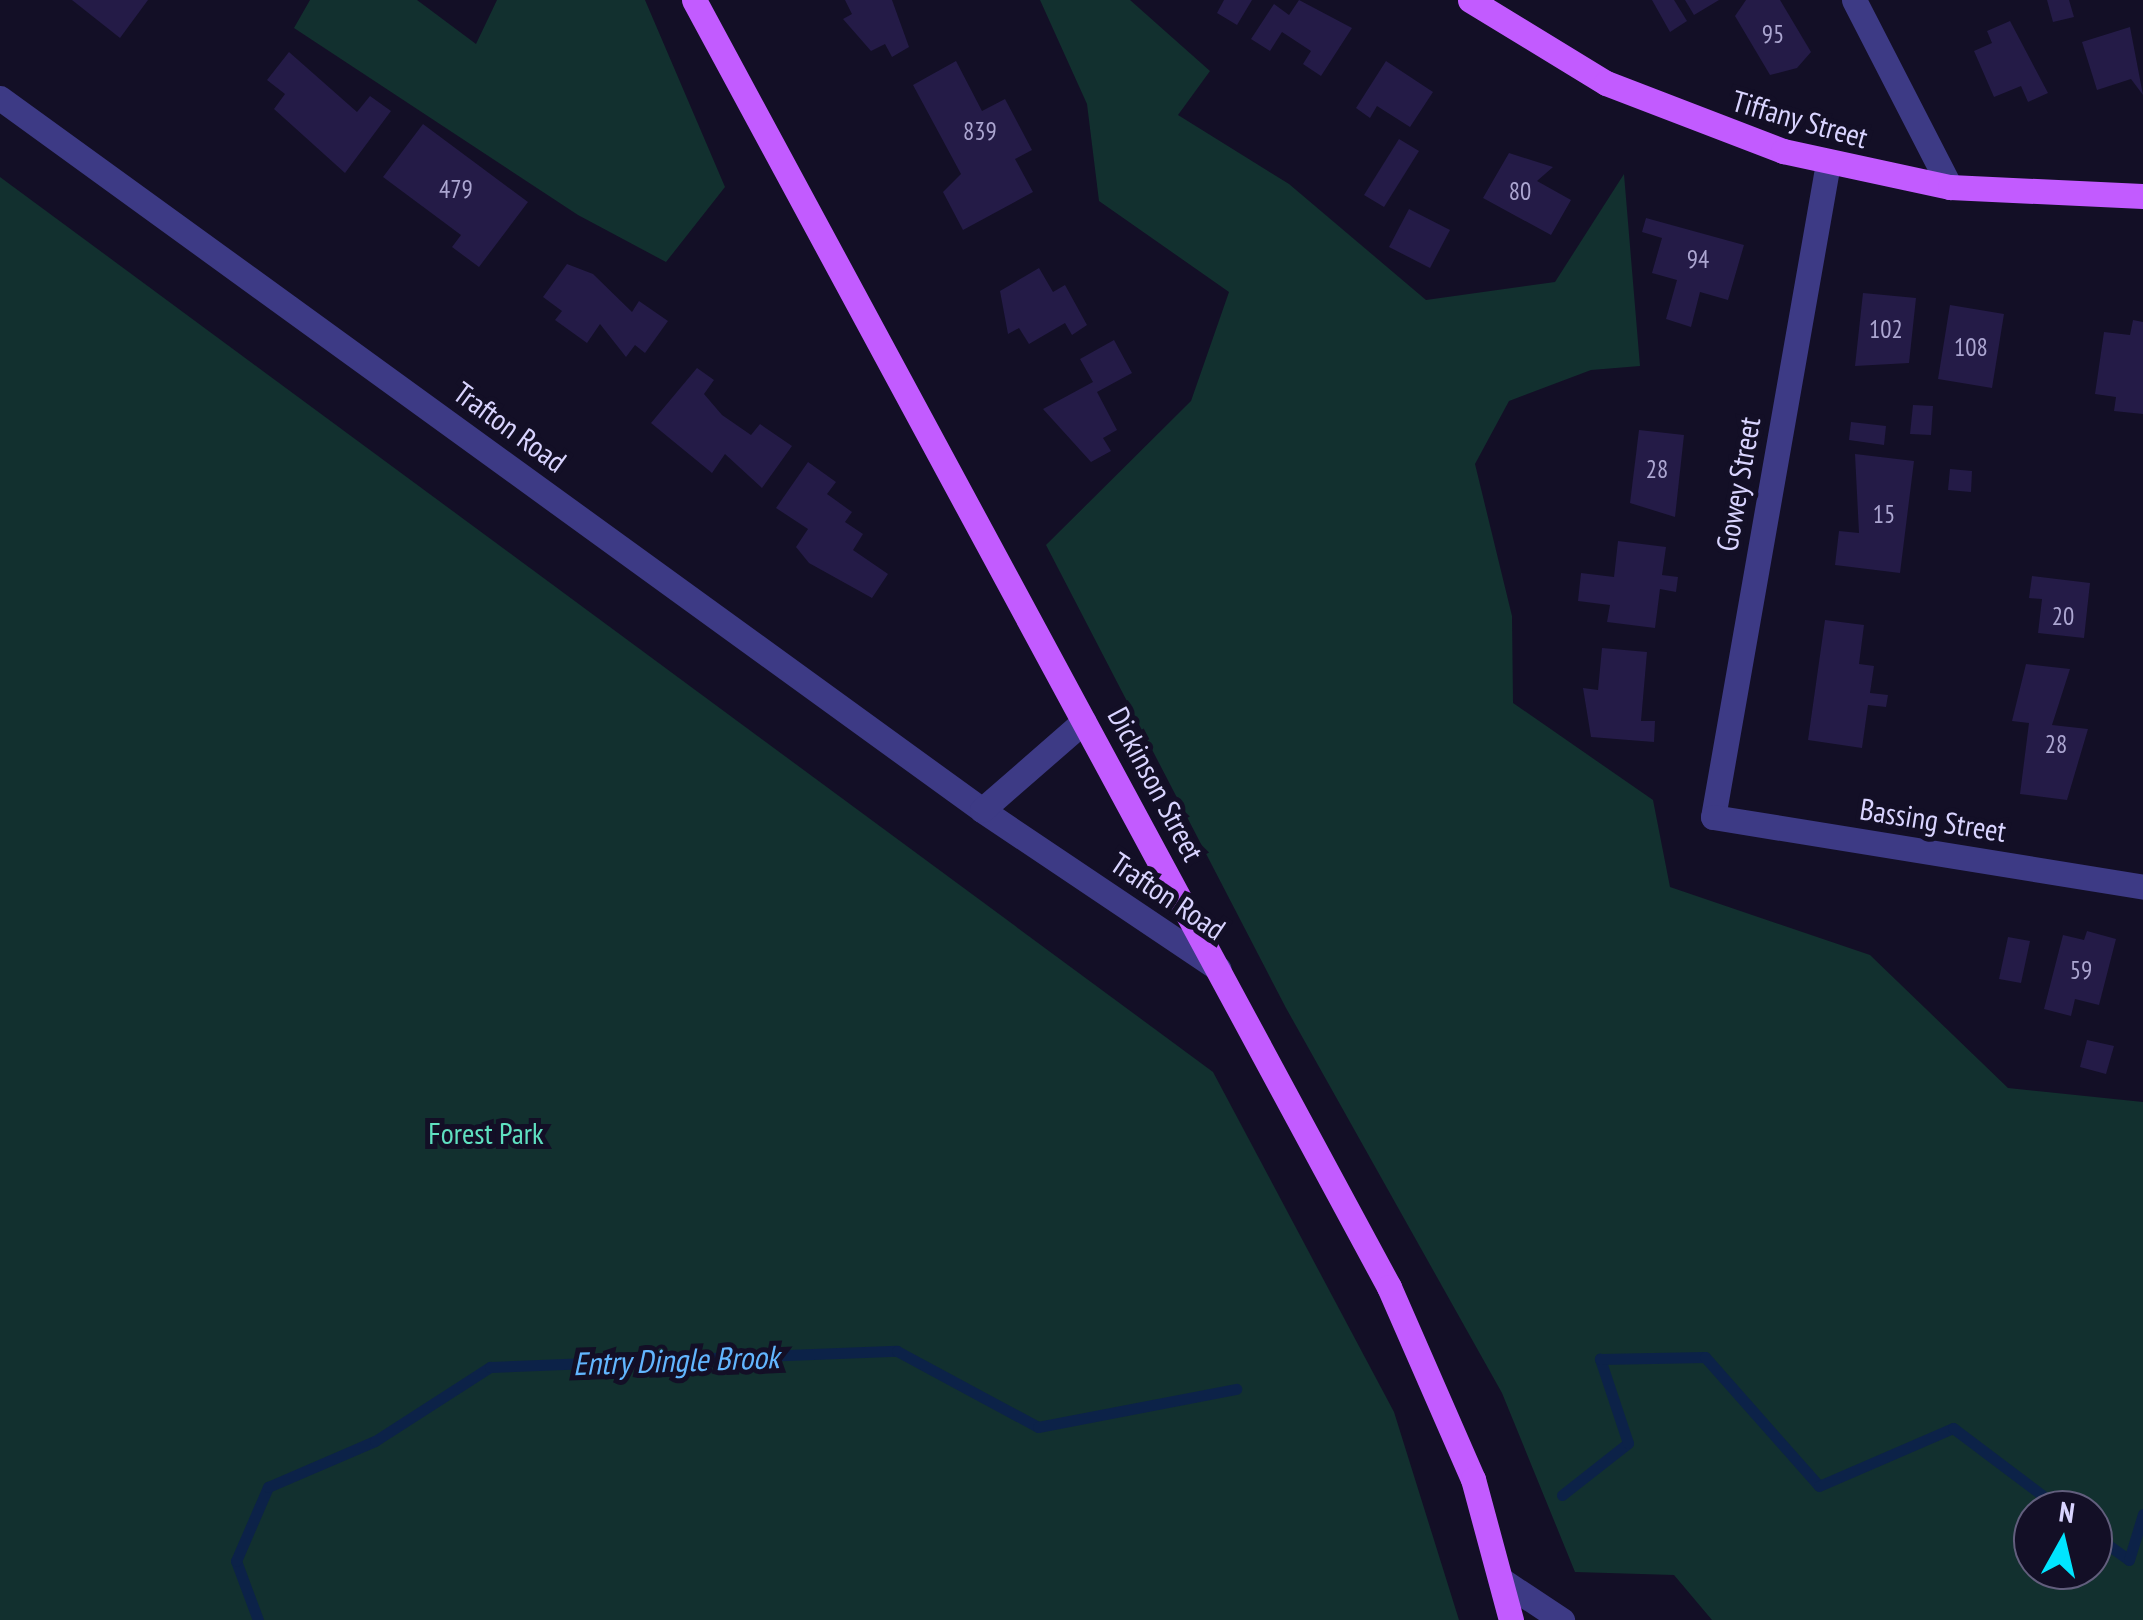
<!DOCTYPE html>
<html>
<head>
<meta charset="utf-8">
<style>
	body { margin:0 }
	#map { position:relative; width:2143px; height:1620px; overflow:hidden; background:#130f26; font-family:"PT Sans Narrow",sans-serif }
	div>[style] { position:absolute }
	.green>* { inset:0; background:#12302f }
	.stream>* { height:11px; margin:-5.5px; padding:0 5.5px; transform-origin:5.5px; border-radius:5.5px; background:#0c2248 }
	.building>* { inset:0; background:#241b47 }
	.minor>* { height:25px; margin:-12.5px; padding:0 12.5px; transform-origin:12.5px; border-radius:12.5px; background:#3d3a85 }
	.major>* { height:25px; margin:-12.5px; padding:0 12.5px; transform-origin:12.5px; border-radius:12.5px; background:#c25bff }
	span { translate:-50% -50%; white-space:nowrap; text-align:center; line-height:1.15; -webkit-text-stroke:10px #130f26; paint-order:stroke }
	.number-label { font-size:25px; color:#aca6d1 }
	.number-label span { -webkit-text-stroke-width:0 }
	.street-label { font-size:30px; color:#d9d4ff }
	.park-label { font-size:30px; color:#5fe0c0 }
	.water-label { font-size:32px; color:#62b6ff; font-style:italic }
	.north { position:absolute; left:2013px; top:1490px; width:100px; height:100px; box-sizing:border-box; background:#130f26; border:2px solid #625e7d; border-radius:50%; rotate:8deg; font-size:28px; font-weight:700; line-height:40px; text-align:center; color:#d9d4ff }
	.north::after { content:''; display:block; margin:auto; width:35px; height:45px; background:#00e5ff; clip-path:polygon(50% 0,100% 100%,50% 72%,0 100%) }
</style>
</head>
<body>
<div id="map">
	<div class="green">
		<i style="clip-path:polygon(310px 0,417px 0,476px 44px,497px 0,645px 0,725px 187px,666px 262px,578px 215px,294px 28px)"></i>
		<i style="clip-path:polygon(evenodd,1040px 0,1130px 0,1210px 71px,1178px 115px,1289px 184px,1426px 300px,1555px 282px,1624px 174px,1640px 366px,1591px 370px,1509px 401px,1475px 464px,1512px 616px,1513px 703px,1653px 800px,1670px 887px,1870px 955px,2008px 1088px,2143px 1102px,2143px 1620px,1712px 1620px,1674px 1575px,1575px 1572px,1502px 1393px,1286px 1008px,1046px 545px,1191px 401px,1229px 292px,1099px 201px,1087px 104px,1040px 0,2033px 1510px,2093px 1510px,2093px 1570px,2033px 1570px,2033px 1510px)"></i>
		<i style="clip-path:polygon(0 177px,1213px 1072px,1394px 1412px,1459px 1620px,0 1620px)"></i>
	</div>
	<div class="stream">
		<i style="left:1562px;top:1495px;width:84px;rotate:-38.2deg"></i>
		<i style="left:1628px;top:1443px;width:89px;rotate:-108.4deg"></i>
		<i style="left:1600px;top:1359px;width:105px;rotate:-1.1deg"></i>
		<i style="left:1705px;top:1357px;width:172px;rotate:48.5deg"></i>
		<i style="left:1819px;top:1486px;width:146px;rotate:-23.4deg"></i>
		<i style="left:1953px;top:1428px;width:136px;rotate:37deg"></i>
		<i style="left:2093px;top:1534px;width:44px;rotate:35.8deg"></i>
		<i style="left:2129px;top:1560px;width:48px;rotate:-73.1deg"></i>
		<i style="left:258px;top:1620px;width:63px;rotate:-110.4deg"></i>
		<i style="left:236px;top:1561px;width:81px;rotate:-66.6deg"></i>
		<i style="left:268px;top:1487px;width:116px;rotate:-23.3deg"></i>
		<i style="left:375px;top:1441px;width:137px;rotate:-32.8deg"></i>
		<i style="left:490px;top:1367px;width:407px;rotate:-2.3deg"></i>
		<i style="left:897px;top:1351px;width:160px;rotate:28.3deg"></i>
		<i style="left:1038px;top:1427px;width:202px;rotate:-10.9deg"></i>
	</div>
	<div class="building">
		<i style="clip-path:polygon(72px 0,148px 0,120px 38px)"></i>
		<i style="clip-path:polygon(845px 0,892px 0,909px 47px,892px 57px,885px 44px,871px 51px,843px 19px,852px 14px)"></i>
		<i style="clip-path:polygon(1224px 0,1252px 0,1237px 25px,1217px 13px)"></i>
		<i style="clip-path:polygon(1299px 0,1352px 28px,1321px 76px,1303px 64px,1311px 51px,1282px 32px,1270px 51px,1251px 39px,1274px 4px,1289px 15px)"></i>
		<i style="clip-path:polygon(1652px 0,1674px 0,1687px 21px,1670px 32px)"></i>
		<i style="clip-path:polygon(1685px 0,1719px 0,1694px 15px)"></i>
		<i style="clip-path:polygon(1746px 0,1780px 0,1811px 52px,1797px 68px,1770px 75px,1735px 16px)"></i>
		<i style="clip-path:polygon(2047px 0,2069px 0,2074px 17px,2053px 22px)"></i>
		<i style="clip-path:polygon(2010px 21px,2048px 93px,2028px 102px,2021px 86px,1994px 97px,1974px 51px,1992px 43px,1987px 31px)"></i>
		<i style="clip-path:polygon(2130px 27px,2143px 95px,2131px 79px,2097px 90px,2082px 42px)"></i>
		<i style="clip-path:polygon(289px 52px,357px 112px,370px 96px,391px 111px,345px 173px,274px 109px,285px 94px,267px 80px)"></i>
		<i style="clip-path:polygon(956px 61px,982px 111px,1005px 99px,1032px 150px,1015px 159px,1033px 192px,963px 230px,943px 192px,961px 174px,913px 85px)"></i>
		<i style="clip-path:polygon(1386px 61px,1433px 92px,1410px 127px,1377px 106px,1370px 118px,1356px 108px)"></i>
		<i style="clip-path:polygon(423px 124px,528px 202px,479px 267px,452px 247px,461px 235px,383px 177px)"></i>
		<i style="clip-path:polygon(1399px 139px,1419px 151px,1384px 207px,1364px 195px)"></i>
		<i style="clip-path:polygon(1509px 153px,1553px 167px,1537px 181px,1571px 200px,1551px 235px,1483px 198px)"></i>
		<i style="clip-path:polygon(1409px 209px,1450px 230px,1430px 268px,1389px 247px)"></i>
		<i style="clip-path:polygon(1646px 218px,1744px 245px,1728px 300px,1700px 292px,1691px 327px,1666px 319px,1677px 280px,1652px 273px,1662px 238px,1642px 232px)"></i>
		<i style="clip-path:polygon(567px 264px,593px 274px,632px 312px,639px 301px,668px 321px,645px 353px,635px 345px,626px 357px,600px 324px,587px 343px,555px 320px,562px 311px,543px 297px)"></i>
		<i style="clip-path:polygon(1039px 268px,1053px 292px,1065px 285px,1087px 325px,1072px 335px,1065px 323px,1029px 344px,1019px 328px,1008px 334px,1000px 291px)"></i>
		<i style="clip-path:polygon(1863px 293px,1916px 298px,1909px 363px,1855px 366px)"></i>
		<i style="clip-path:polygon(1950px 305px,2004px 314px,1992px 388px,1938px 379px)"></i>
		<i style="clip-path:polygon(2133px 320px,2143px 322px,2143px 414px,2114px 411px,2116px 397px,2095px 394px,2104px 332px,2130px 335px)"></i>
		<i style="clip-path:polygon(1114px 340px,1132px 373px,1097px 392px,1117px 430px,1103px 438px,1111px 451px,1091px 462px,1043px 409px,1093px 382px,1080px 359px)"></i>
		<i style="clip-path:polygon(697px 368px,714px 380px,704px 394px,722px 415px,751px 435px,760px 424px,792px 446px,762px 488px,725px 454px,712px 473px,651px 423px)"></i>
		<i style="clip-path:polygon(1913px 405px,1933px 406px,1931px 435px,1910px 434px)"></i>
		<i style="clip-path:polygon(1851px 422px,1886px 426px,1884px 445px,1849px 440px)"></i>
		<i style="clip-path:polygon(1639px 430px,1684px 435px,1675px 517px,1630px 503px)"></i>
		<i style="clip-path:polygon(1855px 454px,1914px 461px,1900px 573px,1835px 565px,1839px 531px,1859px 533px)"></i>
		<i style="clip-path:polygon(808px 462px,836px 482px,827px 494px,852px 512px,845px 522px,863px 534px,853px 550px,888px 574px,872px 598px,809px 563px,796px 547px,808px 529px,776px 508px)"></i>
		<i style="clip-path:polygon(1950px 469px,1972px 471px,1971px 492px,1948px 490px)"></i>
		<i style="clip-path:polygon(1618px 541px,1666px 547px,1662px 575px,1678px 577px,1676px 592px,1660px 589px,1655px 628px,1607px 622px,1610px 605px,1578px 601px,1581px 573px,1614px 577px)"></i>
		<i style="clip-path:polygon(2032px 576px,2090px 583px,2084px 638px,2038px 633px,2042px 599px,2029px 598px)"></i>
		<i style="clip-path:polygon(1825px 620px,1864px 625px,1859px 664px,1874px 666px,1870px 693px,1888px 695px,1886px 707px,1868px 705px,1862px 748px,1808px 740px)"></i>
		<i style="clip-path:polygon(1602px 648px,1647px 652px,1641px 721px,1655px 721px,1654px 742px,1591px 737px,1583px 688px,1598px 690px)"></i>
		<i style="clip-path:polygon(2026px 664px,2070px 669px,2052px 725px,2088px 729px,2067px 800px,2020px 794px,2029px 723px,2012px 721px)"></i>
		<i style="clip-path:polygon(2087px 931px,2116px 939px,2099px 1005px,2075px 999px,2071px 1016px,2044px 1009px,2063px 935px,2084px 940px)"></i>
		<i style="clip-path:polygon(2008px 937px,2030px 941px,2021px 983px,1999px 979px)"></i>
		<i style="clip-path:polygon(2087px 1040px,2114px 1046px,2106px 1074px,2080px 1067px)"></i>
	</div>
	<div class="minor">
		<i style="left:1854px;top:0;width:210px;rotate:62.8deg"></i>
		<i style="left:0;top:98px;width:1213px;rotate:35.94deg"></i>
		<i style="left:982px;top:810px;width:285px;rotate:33.9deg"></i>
		<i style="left:1828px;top:163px;width:664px;rotate:99.97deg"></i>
		<i style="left:1713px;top:817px;width:436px;rotate:9.2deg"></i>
		<i style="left:982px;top:810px;width:135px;rotate:-41.1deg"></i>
		<i style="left:1503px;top:1581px;width:71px;rotate:33.5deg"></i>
	</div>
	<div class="major">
		<i style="left:694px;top:0;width:1463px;rotate:61.63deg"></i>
		<i style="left:1389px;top:1287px;width:210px;rotate:66.4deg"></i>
		<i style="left:1473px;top:1479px;width:146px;rotate:74.9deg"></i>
		<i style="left:1470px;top:0;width:159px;rotate:31.4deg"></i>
		<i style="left:1606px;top:83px;width:190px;rotate:21deg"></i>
		<i style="left:1783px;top:151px;width:171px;rotate:12.2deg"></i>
		<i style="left:1950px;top:187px;width:193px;rotate:2.7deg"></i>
	</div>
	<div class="number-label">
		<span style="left:1773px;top:34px">95</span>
		<span style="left:980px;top:131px">839</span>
		<span style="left:456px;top:189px">479</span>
		<span style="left:1520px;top:191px">80</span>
		<span style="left:1698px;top:259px">94</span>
		<span style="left:1886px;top:329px">102</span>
		<span style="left:1971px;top:347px">108</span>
		<span style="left:1657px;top:469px">28</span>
		<span style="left:1884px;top:514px">15</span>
		<span style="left:2063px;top:616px">20</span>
		<span style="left:2056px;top:744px">28</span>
		<span style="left:2081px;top:970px">59</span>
	</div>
	<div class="street-label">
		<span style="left:1800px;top:119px;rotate:16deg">Tiffany Street</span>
		<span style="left:510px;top:427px;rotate:36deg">Trafton Road</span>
		<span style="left:1738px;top:484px;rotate:-80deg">Gowey Street</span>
		<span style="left:1156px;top:784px;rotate:62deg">Dickinson Street</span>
		<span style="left:1933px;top:820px;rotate:9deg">Bassing Street</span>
		<span style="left:1168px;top:896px;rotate:34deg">Trafton Road</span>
	</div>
	<div class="park-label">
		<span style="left:486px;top:1133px">Forest Park</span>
	</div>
	<div class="water-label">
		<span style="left:676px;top:1360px;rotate:-2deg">Entry Dingle Brook</span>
	</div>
	<div class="north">N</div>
</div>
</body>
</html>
